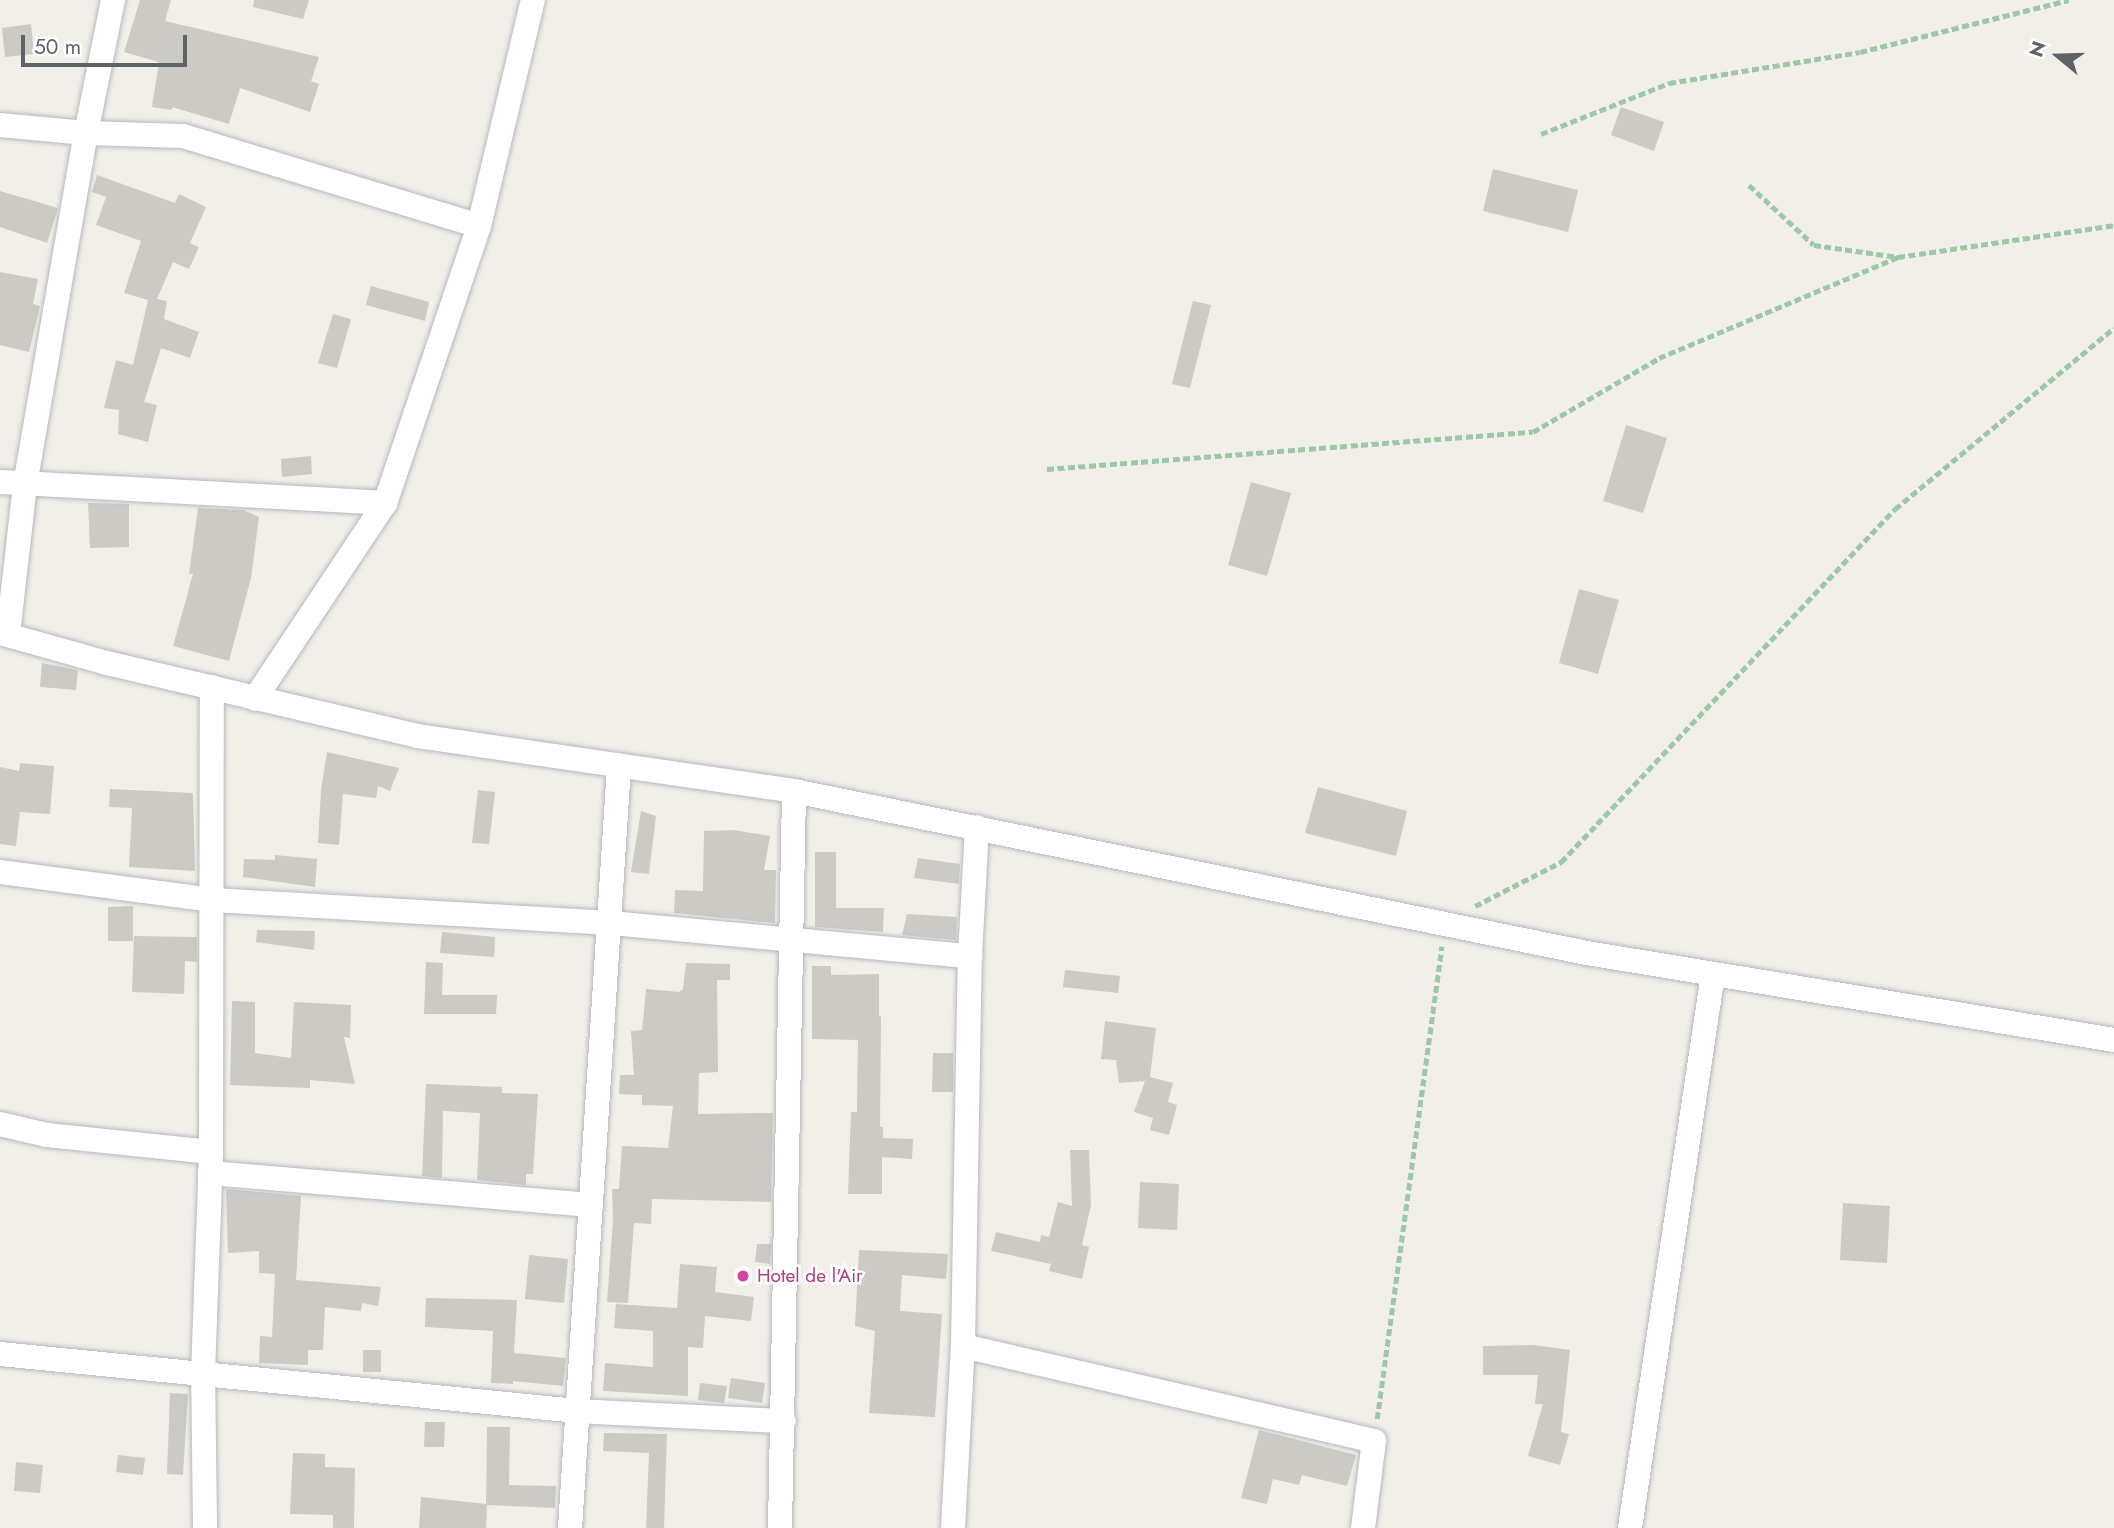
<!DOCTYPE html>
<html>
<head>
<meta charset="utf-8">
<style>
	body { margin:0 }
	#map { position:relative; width:2114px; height:1528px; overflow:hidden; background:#f1efe8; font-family:Jost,sans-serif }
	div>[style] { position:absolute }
	.building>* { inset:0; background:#cccac5 }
	.path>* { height:4.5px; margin-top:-2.25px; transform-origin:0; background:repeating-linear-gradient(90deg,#9cc7a9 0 7px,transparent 0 10.5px) }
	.roads { filter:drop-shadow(0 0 2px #b5b8bc) drop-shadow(0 0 2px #b5b8bc) }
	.minor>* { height:24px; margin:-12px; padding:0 12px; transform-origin:12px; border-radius:12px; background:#fff }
	.dots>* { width:19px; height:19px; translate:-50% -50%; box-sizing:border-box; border:4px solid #fff; border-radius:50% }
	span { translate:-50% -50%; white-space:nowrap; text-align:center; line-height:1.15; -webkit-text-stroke:5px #fff; paint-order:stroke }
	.hotel-label { font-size:19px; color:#b23c85 }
	.left { translate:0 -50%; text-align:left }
	.north { position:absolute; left:2023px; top:21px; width:70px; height:70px; -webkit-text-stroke:5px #fff; paint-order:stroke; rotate:289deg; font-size:19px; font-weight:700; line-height:28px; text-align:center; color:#5f6368 }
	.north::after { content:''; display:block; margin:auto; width:24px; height:32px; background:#5f6368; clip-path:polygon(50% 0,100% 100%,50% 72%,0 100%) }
	.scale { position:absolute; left:21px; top:35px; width:166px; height:32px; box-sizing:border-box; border:4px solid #5f6368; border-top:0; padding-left:9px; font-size:21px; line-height:24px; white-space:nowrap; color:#5f6368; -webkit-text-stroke:5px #fff; paint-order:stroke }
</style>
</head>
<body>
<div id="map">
	<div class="building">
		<i style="clip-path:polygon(140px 0,171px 0,165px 21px,319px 57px,311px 81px,319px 84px,310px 112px,240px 88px,229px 124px,172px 107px,172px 110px,152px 107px,159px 62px,124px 52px)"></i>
		<i style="clip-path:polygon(254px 0,309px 0,303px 19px,253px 7px)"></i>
		<i style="clip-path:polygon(31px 24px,34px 54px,5px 57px,2px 28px)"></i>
		<i style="clip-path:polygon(1621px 107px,1664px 122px,1654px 151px,1611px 135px)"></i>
		<i style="clip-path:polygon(1493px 169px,1578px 190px,1568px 232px,1483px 211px)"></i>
		<i style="clip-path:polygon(97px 175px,175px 203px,179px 194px,206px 207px,190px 243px,199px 247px,189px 269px,173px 262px,157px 299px,167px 301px,164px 319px,199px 332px,190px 358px,161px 348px,144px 402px,157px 405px,148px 442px,118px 434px,119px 410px,104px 408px,116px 360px,133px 365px,148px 300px,124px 293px,141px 241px,96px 225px,106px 197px,92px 192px)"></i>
		<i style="clip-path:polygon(0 191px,58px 208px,47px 243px,0 227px)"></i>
		<i style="clip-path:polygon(0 272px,38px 279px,33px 304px,40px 306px,29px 352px,0 345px)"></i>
		<i style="clip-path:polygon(371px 286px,429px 302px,425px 321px,366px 305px)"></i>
		<i style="clip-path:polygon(1193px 301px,1211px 305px,1190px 388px,1172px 384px)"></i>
		<i style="clip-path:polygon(333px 314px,351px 319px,337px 368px,318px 363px)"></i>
		<i style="clip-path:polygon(1626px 425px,1667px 438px,1643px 513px,1603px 501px)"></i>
		<i style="clip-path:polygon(311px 456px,312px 474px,282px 477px,281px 459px)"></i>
		<i style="clip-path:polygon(1251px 482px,1291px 493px,1267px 576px,1228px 565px)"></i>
		<i style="clip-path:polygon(88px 503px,129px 504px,129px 547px,90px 548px)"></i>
		<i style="clip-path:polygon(198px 508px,243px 510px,259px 517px,251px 578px,229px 661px,173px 646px,193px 574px,189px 574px)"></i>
		<i style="clip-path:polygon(1579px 589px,1619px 600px,1598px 674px,1559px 663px)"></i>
		<i style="clip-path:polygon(42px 663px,78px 670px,76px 690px,40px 687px)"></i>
		<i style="clip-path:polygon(327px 752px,399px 768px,390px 791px,378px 786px,376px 798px,343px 794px,339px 845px,318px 843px,321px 790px)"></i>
		<i style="clip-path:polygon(20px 763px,54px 766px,50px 814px,20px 812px,16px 846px,0 844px,0 767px,19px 771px)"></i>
		<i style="clip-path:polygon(1318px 787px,1407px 811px,1396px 856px,1305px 833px)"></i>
		<i style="clip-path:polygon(110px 789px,193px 793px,195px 871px,129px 867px,132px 808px,109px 807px)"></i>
		<i style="clip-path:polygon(478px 790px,495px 792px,489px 844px,472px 843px)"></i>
		<i style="clip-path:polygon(641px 811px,656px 816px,649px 874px,631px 872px)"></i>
		<i style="clip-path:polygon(733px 830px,770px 836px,764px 870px,776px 870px,775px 923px,674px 913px,675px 890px,703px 891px,704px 831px)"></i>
		<i style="clip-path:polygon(815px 852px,836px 852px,836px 908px,884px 908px,883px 932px,815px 927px)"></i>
		<i style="clip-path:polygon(275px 855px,317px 859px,315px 887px,243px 877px,244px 859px,275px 860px)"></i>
		<i style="clip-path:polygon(918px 858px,960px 864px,959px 884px,914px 878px)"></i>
		<i style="clip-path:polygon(133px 906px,133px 941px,108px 941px,108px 907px)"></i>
		<i style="clip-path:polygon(907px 914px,957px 917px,956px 940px,902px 935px)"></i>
		<i style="clip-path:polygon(257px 930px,315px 931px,314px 950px,256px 942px)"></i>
		<i style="clip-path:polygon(442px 932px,495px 937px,494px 957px,440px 953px)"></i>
		<i style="clip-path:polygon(134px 936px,197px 937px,197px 962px,185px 961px,184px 994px,132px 992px)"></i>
		<i style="clip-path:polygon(426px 962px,443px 963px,442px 995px,497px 995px,496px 1014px,424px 1014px)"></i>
		<i style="clip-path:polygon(686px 963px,730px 964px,730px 980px,717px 980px,718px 1072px,699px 1073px,698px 1114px,773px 1113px,771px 1202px,652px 1199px,651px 1224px,634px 1223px,628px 1303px,607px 1302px,613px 1220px,612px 1189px,619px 1189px,622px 1146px,668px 1148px,673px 1106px,642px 1105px,642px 1095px,619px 1094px,620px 1075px,634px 1075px,631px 1031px,642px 1030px,646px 989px,679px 992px,683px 989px)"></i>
		<i style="clip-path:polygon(812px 966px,831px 966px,831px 975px,879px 974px,879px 1016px,881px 1016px,880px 1127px,883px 1127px,883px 1138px,913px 1139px,912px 1159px,882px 1157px,882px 1194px,848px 1194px,851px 1112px,857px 1112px,858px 1040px,812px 1039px)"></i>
		<i style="clip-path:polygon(1065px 970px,1120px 976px,1118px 993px,1063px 987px)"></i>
		<i style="clip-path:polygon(232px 1001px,255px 1002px,255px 1053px,291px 1058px,294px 1002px,351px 1005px,350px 1038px,344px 1037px,355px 1084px,310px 1080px,310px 1088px,230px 1085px)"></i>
		<i style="clip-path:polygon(1105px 1021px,1156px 1028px,1150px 1077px,1173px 1083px,1168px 1102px,1177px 1105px,1169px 1135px,1150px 1130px,1153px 1118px,1134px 1112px,1145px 1081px,1119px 1083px,1116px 1060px,1101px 1059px)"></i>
		<i style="clip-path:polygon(933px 1053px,953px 1053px,953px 1092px,932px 1092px)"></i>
		<i style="clip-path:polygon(426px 1084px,502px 1087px,502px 1093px,538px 1094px,533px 1174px,526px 1174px,526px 1185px,477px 1180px,480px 1113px,443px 1111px,442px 1178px,422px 1176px)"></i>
		<i style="clip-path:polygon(1070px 1150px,1089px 1150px,1091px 1205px,1082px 1245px,1089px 1247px,1082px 1279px,1049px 1271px,1051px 1264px,991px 1251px,996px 1232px,1040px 1242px,1041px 1235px,1049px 1237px,1058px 1202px,1072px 1206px)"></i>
		<i style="clip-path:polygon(1140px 1182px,1179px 1184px,1177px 1230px,1138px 1228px)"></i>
		<i style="clip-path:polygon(226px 1189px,301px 1196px,296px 1280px,381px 1287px,378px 1306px,362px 1303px,361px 1311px,325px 1307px,323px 1350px,308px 1350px,308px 1365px,259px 1363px,260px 1336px,272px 1337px,275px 1274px,259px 1273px,259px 1251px,228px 1253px)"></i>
		<i style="clip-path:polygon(1843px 1203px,1890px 1206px,1887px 1263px,1840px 1260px)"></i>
		<i style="clip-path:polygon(757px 1244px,771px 1244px,770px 1264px,755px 1262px)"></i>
		<i style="clip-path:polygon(859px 1250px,948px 1254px,946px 1279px,902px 1275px,900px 1311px,942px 1314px,935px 1417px,869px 1413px,875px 1331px,855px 1326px)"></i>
		<i style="clip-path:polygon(529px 1255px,568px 1259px,564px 1303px,525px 1299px)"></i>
		<i style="clip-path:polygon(680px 1264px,717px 1267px,715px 1292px,754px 1297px,751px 1321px,705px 1316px,703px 1348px,688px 1347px,688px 1396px,603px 1391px,605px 1363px,653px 1367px,653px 1331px,614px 1328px,616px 1304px,677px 1308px)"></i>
		<i style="clip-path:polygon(426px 1298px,517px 1300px,514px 1353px,566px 1358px,563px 1386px,513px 1381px,513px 1384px,491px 1383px,493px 1331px,425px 1327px)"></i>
		<i style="clip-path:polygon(1534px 1345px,1570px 1350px,1561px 1432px,1569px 1434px,1560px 1465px,1528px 1456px,1543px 1404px,1535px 1404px,1538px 1375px,1483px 1375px,1483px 1346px)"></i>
		<i style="clip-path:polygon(363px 1350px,381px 1350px,381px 1372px,363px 1372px)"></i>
		<i style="clip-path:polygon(731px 1378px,765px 1383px,762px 1403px,728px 1398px)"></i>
		<i style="clip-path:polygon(700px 1383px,727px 1386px,724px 1403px,698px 1400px)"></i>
		<i style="clip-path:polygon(170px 1393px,188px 1394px,183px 1475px,167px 1474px)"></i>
		<i style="clip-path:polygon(425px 1422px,445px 1422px,444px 1447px,424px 1447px)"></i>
		<i style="clip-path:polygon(487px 1427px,510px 1427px,509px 1485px,556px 1486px,555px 1508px,487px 1505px,486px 1528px,419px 1528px,421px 1497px,486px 1504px)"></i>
		<i style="clip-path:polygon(1259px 1430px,1356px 1455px,1347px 1486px,1302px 1475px,1299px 1485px,1273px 1479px,1267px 1504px,1241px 1498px)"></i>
		<i style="clip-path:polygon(604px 1433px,667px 1434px,664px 1528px,646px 1528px,649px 1453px,603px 1451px)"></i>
		<i style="clip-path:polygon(293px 1453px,325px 1454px,325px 1467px,355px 1468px,354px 1528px,333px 1528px,333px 1515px,290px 1514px)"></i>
		<i style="clip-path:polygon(118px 1455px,145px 1458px,143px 1475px,116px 1472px)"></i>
		<i style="clip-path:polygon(16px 1462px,43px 1465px,40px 1493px,14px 1491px)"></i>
	</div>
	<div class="path">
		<i style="left:1541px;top:134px;width:138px;rotate:-21.7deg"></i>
		<i style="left:1669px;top:83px;width:193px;rotate:-9.2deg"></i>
		<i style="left:1860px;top:52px;width:215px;rotate:-14deg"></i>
		<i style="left:1749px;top:185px;width:88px;rotate:42.7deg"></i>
		<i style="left:1814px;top:245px;width:85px;rotate:8.1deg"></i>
		<i style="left:1898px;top:257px;width:218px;rotate:-8.4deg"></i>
		<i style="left:1047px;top:469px;width:487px;rotate:-4.4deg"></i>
		<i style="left:1533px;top:432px;width:146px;rotate:-30.4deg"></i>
		<i style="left:1659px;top:358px;width:259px;rotate:-22.9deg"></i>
		<i style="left:1475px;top:906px;width:97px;rotate:-27.1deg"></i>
		<i style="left:1561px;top:862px;width:486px;rotate:-46.6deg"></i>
		<i style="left:1895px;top:509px;width:284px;rotate:-39.6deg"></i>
		<i style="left:1377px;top:1419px;width:477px;rotate:-82.2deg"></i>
	</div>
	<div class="roads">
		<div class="minor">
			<i style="left:0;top:125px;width:86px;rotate:5.3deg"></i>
			<i style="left:86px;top:133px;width:97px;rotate:1.8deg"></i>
			<i style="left:183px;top:136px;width:309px;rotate:16.9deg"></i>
			<i style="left:479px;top:226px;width:293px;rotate:108.7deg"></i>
			<i style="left:385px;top:503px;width:235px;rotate:123.6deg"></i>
			<i style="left:479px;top:226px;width:232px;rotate:-76.6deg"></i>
			<i style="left:0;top:482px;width:386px;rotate:3.1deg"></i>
			<i style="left:0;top:633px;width:111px;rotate:15.7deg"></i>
			<i style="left:107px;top:663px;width:319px;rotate:13.2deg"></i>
			<i style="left:418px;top:736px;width:380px;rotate:8.3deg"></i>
			<i style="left:794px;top:791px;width:809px;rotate:11.55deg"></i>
			<i style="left:1587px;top:953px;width:534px;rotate:9.37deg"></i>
			<i style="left:8px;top:634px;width:150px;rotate:-83.5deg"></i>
			<i style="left:25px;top:485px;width:357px;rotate:-80.2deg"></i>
			<i style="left:86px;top:133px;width:136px;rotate:-78.5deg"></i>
			<i style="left:0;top:872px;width:214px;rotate:7.5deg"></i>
			<i style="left:212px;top:900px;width:400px;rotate:3.3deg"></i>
			<i style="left:611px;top:923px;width:361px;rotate:5.3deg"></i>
			<i style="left:0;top:1124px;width:48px;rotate:13.2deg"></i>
			<i style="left:47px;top:1135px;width:165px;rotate:5.9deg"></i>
			<i style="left:210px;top:1173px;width:382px;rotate:4.8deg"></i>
			<i style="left:963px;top:1346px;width:422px;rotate:13deg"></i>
			<i style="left:1374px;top:1441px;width:88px;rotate:97.2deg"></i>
			<i style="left:0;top:1354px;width:580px;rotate:5.64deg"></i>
			<i style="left:577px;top:1411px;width:207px;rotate:2.8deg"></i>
			<i style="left:205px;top:1528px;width:155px;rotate:-90.7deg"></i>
			<i style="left:203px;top:1373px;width:221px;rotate:-87.9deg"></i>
			<i style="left:211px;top:1152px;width:465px;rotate:-89.9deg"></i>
			<i style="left:570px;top:1528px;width:763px;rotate:-86.32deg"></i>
			<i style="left:780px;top:1528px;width:737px;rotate:-88.91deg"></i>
			<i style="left:953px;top:1528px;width:182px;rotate:-86.9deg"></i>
			<i style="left:963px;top:1346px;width:390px;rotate:-89deg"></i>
			<i style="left:970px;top:956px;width:129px;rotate:-86.9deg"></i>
			<i style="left:1630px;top:1528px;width:560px;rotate:-81.48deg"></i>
		</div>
	</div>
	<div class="dots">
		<i style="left:743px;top:1276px;background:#d1479c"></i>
	</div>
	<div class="hotel-label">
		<span class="left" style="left:757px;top:1276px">Hotel de l'Air</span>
	</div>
	<div class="north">N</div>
	<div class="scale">50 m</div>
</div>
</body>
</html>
